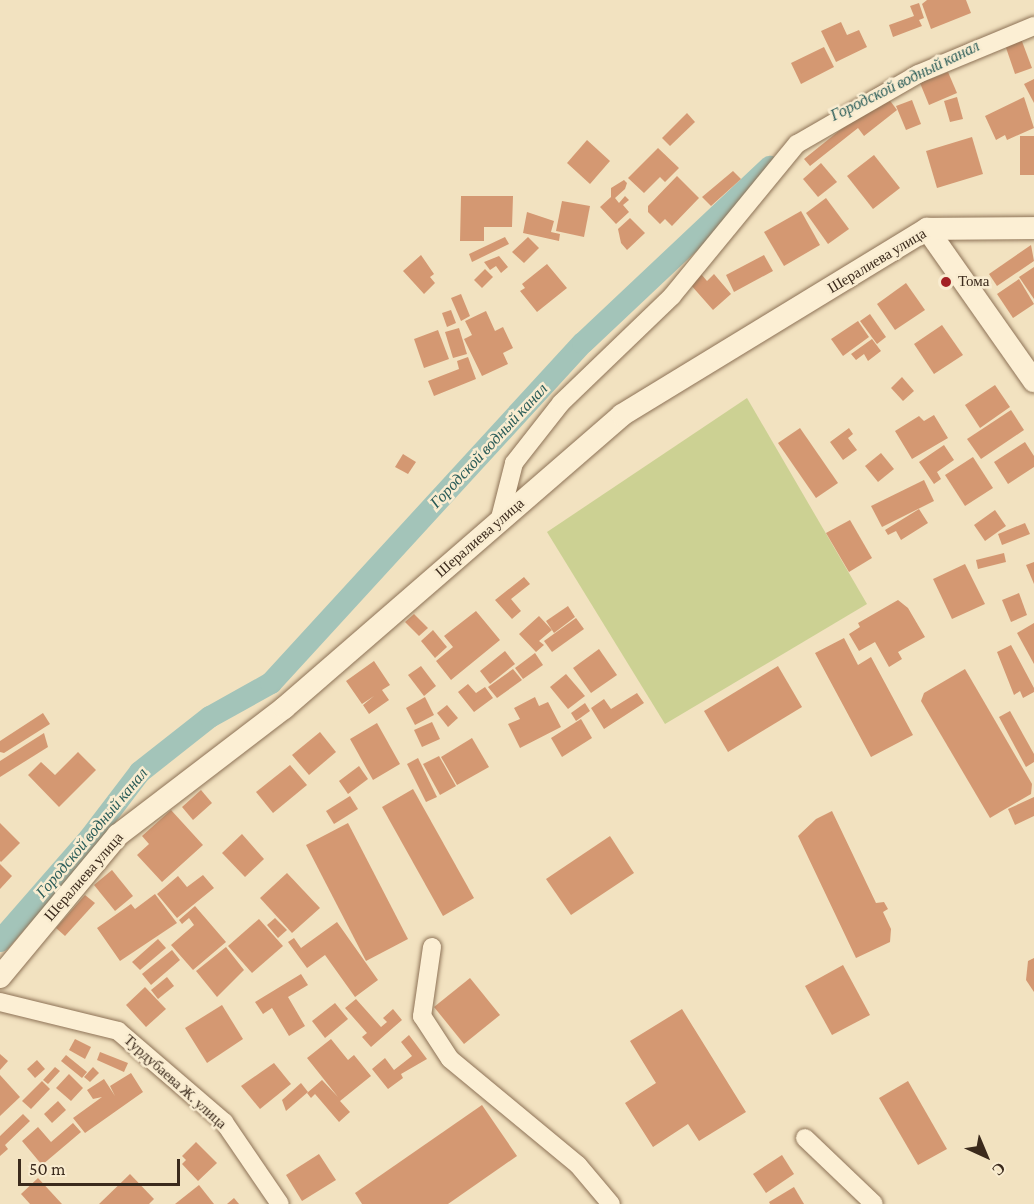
<!DOCTYPE html>
<html>
<head>
<meta charset="utf-8">
<style>
	body { margin:0 }
	#map { position:relative; width:1034px; height:1204px; overflow:hidden; background:#f2e2c0; font-family:"Crimson Pro",serif }
	div>[style] { position:absolute }
	.green>* { inset:0; background:#ccd193 }
	.canal>* { height:22px; margin:-11px; padding:0 11px; transform-origin:11px; border-radius:11px; background:#a3c4b9 }
	.building>* { inset:0; background:#d49872 }
	.roads { filter:drop-shadow(0 0 2px #8d7256) drop-shadow(0 0 2px #8d7256) }
	.minor>* { height:18px; margin:-9px; padding:0 9px; transform-origin:9px; border-radius:9px; background:#fcefd4 }
	.tertiary>* { height:22px; margin:-11px; padding:0 11px; transform-origin:11px; border-radius:11px; background:#fcefd4 }
	.dots>* { width:16px; height:16px; translate:-50% -50%; box-sizing:border-box; border:3px solid #f9ecd0; border-radius:50% }
	span { translate:-50% -50%; white-space:nowrap; text-align:center; line-height:1.15; -webkit-text-stroke:5px #f9ecd0; paint-order:stroke }
	.street-label { font-size:15px; color:#3b2a1c }
	.poi-label { font-size:15px; color:#3b2a1c }
	.left { translate:0 -50%; text-align:left }
	.water-label { font-size:16px; color:#2a5c58; font-style:italic }
	.north { position:absolute; left:956px; top:1126px; width:60px; height:60px; -webkit-text-stroke:4px #f9ecd0; paint-order:stroke; rotate:136deg; font-size:16px; font-weight:700; line-height:24px; text-align:center; color:#3b2a1c }
	.north::after { content:''; display:block; margin:auto; width:21px; height:27px; background:#3b2a1c; clip-path:polygon(50% 0,100% 100%,50% 72%,0 100%) }
	.scale { position:absolute; left:18px; top:1159px; width:162px; height:27px; box-sizing:border-box; border:3px solid #3b2a1c; border-top:0; padding-left:8px; font-size:18px; line-height:21px; white-space:nowrap; color:#3b2a1c; -webkit-text-stroke:4px #f9ecd0; paint-order:stroke }
</style>
</head>
<body>
<div id="map">
	<div class="green">
		<i style="clip-path:polygon(747px 398px,867px 604px,665px 724px,547px 532px)"></i>
	</div>
	<div class="canal">
		<i style="left:0;top:941px;width:135px;rotate:-48.9deg"></i>
		<i style="left:89px;top:839px;width:84px;rotate:-52.7deg"></i>
		<i style="left:140px;top:772px;width:89px;rotate:-38.2deg"></i>
		<i style="left:210px;top:717px;width:70px;rotate:-29.1deg"></i>
		<i style="left:271px;top:683px;width:461px;rotate:-47.5deg"></i>
		<i style="left:583px;top:343px;width:257px;rotate:-43.3deg"></i>
	</div>
	<div class="building">
		<i style="clip-path:polygon(927px 0,966px 0,971px 13px,931px 29px,922px 4px)"></i>
		<i style="clip-path:polygon(919px 3px,924px 18px,919px 20px,922px 26px,893px 37px,889px 25px,914px 16px,910px 6px)"></i>
		<i style="clip-path:polygon(841px 22px,847px 35px,859px 30px,867px 47px,836px 62px,821px 31px)"></i>
		<i style="clip-path:polygon(1020px 36px,1032px 68px,1015px 74px,1004px 42px)"></i>
		<i style="clip-path:polygon(824px 47px,834px 67px,801px 84px,791px 63px)"></i>
		<i style="clip-path:polygon(948px 72px,957px 93px,929px 105px,920px 83px)"></i>
		<i style="clip-path:polygon(1034px 79px,1034px 103px,1024px 84px)"></i>
		<i style="clip-path:polygon(885px 94px,897px 110px,864px 136px,858px 128px,810px 166px,804px 159px)"></i>
		<i style="clip-path:polygon(957px 97px,963px 119px,950px 122px,944px 101px)"></i>
		<i style="clip-path:polygon(1024px 97px,1034px 128px,1007px 140px,1005px 135px,996px 140px,985px 116px)"></i>
		<i style="clip-path:polygon(912px 100px,921px 124px,906px 130px,896px 106px)"></i>
		<i style="clip-path:polygon(687px 113px,695px 122px,670px 146px,662px 138px)"></i>
		<i style="clip-path:polygon(1020px 136px,1034px 136px,1034px 175px,1020px 175px)"></i>
		<i style="clip-path:polygon(972px 137px,983px 174px,937px 188px,926px 151px)"></i>
		<i style="clip-path:polygon(587px 140px,610px 161px,590px 184px,567px 163px)"></i>
		<i style="clip-path:polygon(658px 148px,679px 168px,665px 182px,660px 177px,644px 193px,628px 178px)"></i>
		<i style="clip-path:polygon(874px 155px,900px 188px,873px 209px,847px 176px)"></i>
		<i style="clip-path:polygon(821px 163px,837px 182px,818px 197px,803px 179px)"></i>
		<i style="clip-path:polygon(733px 171px,741px 179px,711px 206px,702px 197px)"></i>
		<i style="clip-path:polygon(677px 176px,699px 198px,672px 226px,665px 219px,660px 224px,648px 212px,648px 206px)"></i>
		<i style="clip-path:polygon(624px 180px,627px 183px,625px 189px,615px 198px,619px 203px,625px 196px,629px 200px,623px 205px,629px 212px,616px 224px,600px 207px,611px 197px,611px 188px)"></i>
		<i style="clip-path:polygon(461px 196px,513px 196px,512px 227px,484px 227px,484px 241px,460px 241px)"></i>
		<i style="clip-path:polygon(826px 198px,849px 229px,828px 244px,806px 213px)"></i>
		<i style="clip-path:polygon(562px 201px,590px 206px,584px 237px,556px 231px)"></i>
		<i style="clip-path:polygon(801px 211px,820px 245px,784px 266px,764px 232px)"></i>
		<i style="clip-path:polygon(527px 212px,554px 221px,551px 232px,560px 234px,559px 241px,523px 233px)"></i>
		<i style="clip-path:polygon(630px 218px,645px 233px,627px 250px,621px 243px,618px 229px)"></i>
		<i style="clip-path:polygon(505px 237px,509px 244px,472px 262px,469px 254px)"></i>
		<i style="clip-path:polygon(528px 237px,539px 248px,524px 263px,512px 252px)"></i>
		<i style="clip-path:polygon(1031px 245px,1034px 261px,997px 286px,989px 274px)"></i>
		<i style="clip-path:polygon(421px 255px,434px 274px,430px 277px,435px 283px,424px 294px,403px 271px)"></i>
		<i style="clip-path:polygon(764px 255px,773px 271px,734px 292px,726px 275px)"></i>
		<i style="clip-path:polygon(499px 256px,508px 267px,501px 273px,496px 266px,490px 270px,484px 262px)"></i>
		<i style="clip-path:polygon(547px 264px,567px 288px,537px 312px,520px 291px,525px 288px,522px 284px)"></i>
		<i style="clip-path:polygon(1034px 267px,1034px 299px,1019px 277px)"></i>
		<i style="clip-path:polygon(485px 269px,493px 277px,482px 288px,474px 280px)"></i>
		<i style="clip-path:polygon(701px 274px,707px 281px,714px 274px,731px 294px,713px 310px,690px 284px)"></i>
		<i style="clip-path:polygon(1019px 279px,1034px 304px,1013px 318px,997px 294px)"></i>
		<i style="clip-path:polygon(906px 283px,925px 310px,895px 330px,877px 304px)"></i>
		<i style="clip-path:polygon(461px 294px,470px 316px,461px 321px,451px 298px)"></i>
		<i style="clip-path:polygon(451px 310px,456px 323px,447px 327px,442px 313px)"></i>
		<i style="clip-path:polygon(486px 311px,495px 331px,503px 327px,513px 348px,503px 353px,508px 364px,482px 376px,464px 339px,472px 335px,465px 321px)"></i>
		<i style="clip-path:polygon(870px 314px,886px 337px,877px 344px,860px 321px)"></i>
		<i style="clip-path:polygon(858px 321px,869px 337px,843px 356px,831px 339px)"></i>
		<i style="clip-path:polygon(942px 325px,963px 355px,934px 374px,914px 344px)"></i>
		<i style="clip-path:polygon(459px 328px,467px 354px,453px 358px,445px 332px)"></i>
		<i style="clip-path:polygon(438px 330px,449px 359px,424px 368px,414px 339px)"></i>
		<i style="clip-path:polygon(872px 339px,881px 351px,868px 361px,864px 354px,856px 360px,851px 354px)"></i>
		<i style="clip-path:polygon(468px 357px,476px 379px,434px 396px,428px 381px,459px 369px,457px 361px)"></i>
		<i style="clip-path:polygon(902px 377px,914px 391px,903px 401px,891px 388px)"></i>
		<i style="clip-path:polygon(995px 385px,1010px 407px,980px 428px,965px 405px)"></i>
		<i style="clip-path:polygon(1011px 410px,1024px 430px,981px 459px,967px 439px)"></i>
		<i style="clip-path:polygon(934px 415px,948px 438px,912px 459px,895px 431px,919px 416px,924px 421px)"></i>
		<i style="clip-path:polygon(800px 428px,838px 483px,816px 498px,778px 443px)"></i>
		<i style="clip-path:polygon(849px 428px,853px 434px,848px 438px,857px 450px,843px 460px,830px 442px)"></i>
		<i style="clip-path:polygon(1025px 442px,1034px 456px,1034px 467px,1008px 484px,994px 462px)"></i>
		<i style="clip-path:polygon(944px 445px,954px 460px,937px 472px,941px 479px,934px 484px,919px 462px)"></i>
		<i style="clip-path:polygon(881px 453px,894px 469px,878px 482px,865px 466px)"></i>
		<i style="clip-path:polygon(403px 454px,416px 462px,408px 474px,395px 467px)"></i>
		<i style="clip-path:polygon(973px 457px,993px 488px,965px 506px,945px 475px)"></i>
		<i style="clip-path:polygon(924px 480px,934px 501px,882px 527px,871px 506px)"></i>
		<i style="clip-path:polygon(919px 509px,928px 523px,901px 540px,896px 531px,888px 535px,885px 530px)"></i>
		<i style="clip-path:polygon(995px 510px,1006px 526px,985px 541px,974px 525px)"></i>
		<i style="clip-path:polygon(850px 520px,872px 558px,849px 572px,826px 533px)"></i>
		<i style="clip-path:polygon(1025px 523px,1030px 534px,1002px 545px,998px 534px)"></i>
		<i style="clip-path:polygon(1004px 553px,1006px 562px,978px 569px,976px 560px)"></i>
		<i style="clip-path:polygon(1034px 562px,1034px 584px,1026px 565px)"></i>
		<i style="clip-path:polygon(965px 564px,985px 604px,952px 619px,933px 579px)"></i>
		<i style="clip-path:polygon(524px 577px,530px 584px,511px 599px,521px 611px,512px 619px,495px 600px)"></i>
		<i style="clip-path:polygon(1019px 593px,1027px 615px,1011px 622px,1002px 600px)"></i>
		<i style="clip-path:polygon(898px 600px,908px 608px,925px 637px,898px 652px,902px 659px,889px 667px,875px 642px,859px 651px,849px 634px,860px 627px,858px 623px)"></i>
		<i style="clip-path:polygon(568px 606px,575px 617px,554px 633px,546px 621px)"></i>
		<i style="clip-path:polygon(476px 611px,500px 640px,451px 680px,436px 661px,453px 647px,444px 636px)"></i>
		<i style="clip-path:polygon(414px 614px,428px 628px,419px 636px,405px 622px)"></i>
		<i style="clip-path:polygon(539px 616px,552px 630px,539px 641px,544px 645px,536px 652px,519px 634px)"></i>
		<i style="clip-path:polygon(576px 618px,584px 629px,552px 652px,544px 641px)"></i>
		<i style="clip-path:polygon(1034px 623px,1034px 664px,1017px 633px)"></i>
		<i style="clip-path:polygon(433px 630px,447px 647px,435px 658px,421px 641px)"></i>
		<i style="clip-path:polygon(844px 638px,858px 665px,871px 657px,913px 735px,871px 757px,815px 653px)"></i>
		<i style="clip-path:polygon(1011px 645px,1034px 688px,1034px 692px,1023px 698px,1020px 691px,1014px 695px,997px 652px)"></i>
		<i style="clip-path:polygon(599px 649px,617px 675px,591px 693px,573px 668px)"></i>
		<i style="clip-path:polygon(505px 651px,515px 664px,490px 684px,480px 671px)"></i>
		<i style="clip-path:polygon(535px 653px,543px 665px,523px 679px,515px 668px)"></i>
		<i style="clip-path:polygon(374px 661px,390px 685px,382px 690px,389px 700px,369px 714px,363px 705px,374px 696px,362px 704px,346px 681px)"></i>
		<i style="clip-path:polygon(421px 666px,436px 686px,424px 696px,408px 675px)"></i>
		<i style="clip-path:polygon(778px 666px,802px 707px,728px 752px,704px 711px)"></i>
		<i style="clip-path:polygon(513px 669px,522px 680px,497px 698px,488px 687px)"></i>
		<i style="clip-path:polygon(965px 669px,1032px 784px,1031px 794px,990px 818px,921px 701px,924px 693px)"></i>
		<i style="clip-path:polygon(566px 674px,585px 696px,568px 709px,550px 687px)"></i>
		<i style="clip-path:polygon(468px 684px,476px 693px,485px 687px,493px 698px,474px 712px,458px 692px)"></i>
		<i style="clip-path:polygon(637px 693px,644px 703px,604px 729px,591px 708px,604px 699px,611px 709px)"></i>
		<i style="clip-path:polygon(425px 697px,434px 715px,415px 725px,406px 708px)"></i>
		<i style="clip-path:polygon(535px 697px,539px 706px,548px 702px,561px 727px,520px 748px,508px 724px,520px 719px,514px 708px)"></i>
		<i style="clip-path:polygon(585px 703px,590px 711px,576px 721px,571px 713px)"></i>
		<i style="clip-path:polygon(447px 705px,458px 718px,448px 727px,437px 713px)"></i>
		<i style="clip-path:polygon(1010px 711px,1034px 754px,1034px 762px,1026px 767px,999px 717px)"></i>
		<i style="clip-path:polygon(43px 713px,50px 724px,4px 753px,0 752px,0 741px)"></i>
		<i style="clip-path:polygon(581px 719px,592px 738px,562px 757px,551px 738px)"></i>
		<i style="clip-path:polygon(432px 722px,440px 739px,422px 747px,414px 730px)"></i>
		<i style="clip-path:polygon(377px 723px,400px 764px,373px 780px,350px 739px)"></i>
		<i style="clip-path:polygon(320px 732px,336px 752px,309px 775px,292px 755px)"></i>
		<i style="clip-path:polygon(44px 733px,48px 747px,0 777px,0 761px)"></i>
		<i style="clip-path:polygon(472px 738px,489px 767px,457px 785px,441px 757px)"></i>
		<i style="clip-path:polygon(78px 752px,96px 770px,59px 807px,28px 775px,41px 762px,55px 775px)"></i>
		<i style="clip-path:polygon(439px 756px,456px 786px,440px 795px,423px 764px)"></i>
		<i style="clip-path:polygon(418px 758px,437px 797px,426px 802px,407px 764px)"></i>
		<i style="clip-path:polygon(290px 765px,307px 785px,273px 813px,256px 792px)"></i>
		<i style="clip-path:polygon(359px 766px,368px 779px,348px 794px,339px 781px)"></i>
		<i style="clip-path:polygon(413px 789px,474px 898px,443px 916px,382px 807px)"></i>
		<i style="clip-path:polygon(201px 790px,212px 803px,193px 820px,182px 807px)"></i>
		<i style="clip-path:polygon(350px 796px,358px 809px,334px 824px,326px 811px)"></i>
		<i style="clip-path:polygon(1034px 797px,1034px 816px,1015px 825px,1008px 809px)"></i>
		<i style="clip-path:polygon(171px 810px,203px 845px,162px 882px,137px 855px,149px 844px,142px 836px)"></i>
		<i style="clip-path:polygon(832px 811px,876px 903px,884px 902px,888px 909px,883px 912px,891px 929px,890px 942px,856px 958px,798px 836px,816px 819px)"></i>
		<i style="clip-path:polygon(0 823px,20px 843px,1px 862px,0 861px)"></i>
		<i style="clip-path:polygon(348px 823px,408px 939px,366px 961px,306px 845px)"></i>
		<i style="clip-path:polygon(242px 834px,264px 859px,245px 877px,222px 853px)"></i>
		<i style="clip-path:polygon(610px 836px,634px 873px,571px 915px,546px 879px)"></i>
		<i style="clip-path:polygon(0 864px,12px 876px,0 889px)"></i>
		<i style="clip-path:polygon(112px 870px,133px 896px,115px 911px,94px 885px)"></i>
		<i style="clip-path:polygon(287px 873px,320px 908px,292px 933px,260px 898px)"></i>
		<i style="clip-path:polygon(203px 875px,214px 888px,177px 918px,157px 894px,178px 876px,187px 887px)"></i>
		<i style="clip-path:polygon(155px 894px,177px 923px,120px 961px,97px 928px,131px 904px,135px 909px)"></i>
		<i style="clip-path:polygon(85px 895px,95px 903px,65px 936px,56px 928px)"></i>
		<i style="clip-path:polygon(195px 906px,226px 942px,193px 970px,171px 945px,194px 925px,189px 918px,182px 924px,179px 920px)"></i>
		<i style="clip-path:polygon(275px 918px,287px 930px,278px 938px,267px 925px)"></i>
		<i style="clip-path:polygon(259px 919px,283px 946px,252px 973px,228px 946px)"></i>
		<i style="clip-path:polygon(337px 922px,378px 980px,355px 997px,325px 955px,307px 968px,288px 942px,294px 938px,301px 948px)"></i>
		<i style="clip-path:polygon(158px 939px,166px 948px,140px 970px,132px 962px)"></i>
		<i style="clip-path:polygon(226px 947px,244px 970px,217px 997px,196px 971px)"></i>
		<i style="clip-path:polygon(172px 950px,180px 960px,151px 985px,142px 974px)"></i>
		<i style="clip-path:polygon(1034px 958px,1034px 992px,1026px 980px,1028px 961px)"></i>
		<i style="clip-path:polygon(843px 965px,870px 1015px,832px 1035px,805px 986px)"></i>
		<i style="clip-path:polygon(301px 974px,308px 985px,288px 997px,305px 1026px,289px 1036px,272px 1008px,263px 1014px,255px 1002px)"></i>
		<i style="clip-path:polygon(167px 977px,174px 986px,158px 999px,151px 990px)"></i>
		<i style="clip-path:polygon(470px 978px,500px 1015px,464px 1044px,434px 1007px)"></i>
		<i style="clip-path:polygon(145px 987px,166px 1009px,146px 1027px,126px 1005px)"></i>
		<i style="clip-path:polygon(356px 999px,381px 1027px,387px 1022px,383px 1018px,393px 1009px,402px 1020px,371px 1047px,362px 1037px,367px 1033px,345px 1008px)"></i>
		<i style="clip-path:polygon(335px 1003px,348px 1019px,325px 1038px,312px 1021px)"></i>
		<i style="clip-path:polygon(222px 1005px,243px 1039px,207px 1063px,185px 1028px)"></i>
		<i style="clip-path:polygon(682px 1009px,746px 1112px,699px 1141px,688px 1124px,653px 1147px,625px 1103px,656px 1083px,630px 1041px)"></i>
		<i style="clip-path:polygon(409px 1035px,427px 1059px,401px 1074px,403px 1078px,388px 1089px,372px 1069px,385px 1058px,394px 1070px,412px 1056px,401px 1042px)"></i>
		<i style="clip-path:polygon(75px 1039px,91px 1047px,85px 1059px,69px 1050px)"></i>
		<i style="clip-path:polygon(331px 1039px,348px 1060px,354px 1055px,371px 1076px,340px 1101px,350px 1112px,339px 1122px,315px 1094px,311px 1098px,307px 1093px,322px 1080px,338px 1097px,307px 1058px)"></i>
		<i style="clip-path:polygon(100px 1052px,128px 1063px,124px 1072px,97px 1060px)"></i>
		<i style="clip-path:polygon(0 1054px,8px 1061px,0 1070px)"></i>
		<i style="clip-path:polygon(66px 1055px,87px 1072px,82px 1078px,61px 1061px)"></i>
		<i style="clip-path:polygon(37px 1060px,45px 1069px,35px 1078px,27px 1069px)"></i>
		<i style="clip-path:polygon(274px 1063px,291px 1084px,260px 1109px,241px 1086px)"></i>
		<i style="clip-path:polygon(55px 1067px,60px 1071px,48px 1084px,43px 1080px)"></i>
		<i style="clip-path:polygon(93px 1067px,99px 1073px,90px 1082px,84px 1077px)"></i>
		<i style="clip-path:polygon(131px 1073px,143px 1092px,85px 1133px,73px 1118px,102px 1097px,93px 1099px,87px 1090px,104px 1079px,115px 1096px,110px 1086px)"></i>
		<i style="clip-path:polygon(69px 1074px,83px 1088px,71px 1101px,56px 1088px)"></i>
		<i style="clip-path:polygon(0 1075px,20px 1097px,0 1116px)"></i>
		<i style="clip-path:polygon(42px 1081px,50px 1089px,31px 1109px,22px 1101px)"></i>
		<i style="clip-path:polygon(908px 1081px,947px 1149px,918px 1165px,879px 1098px)"></i>
		<i style="clip-path:polygon(301px 1083px,308px 1092px,286px 1111px,282px 1100px)"></i>
		<i style="clip-path:polygon(58px 1101px,66px 1110px,52px 1123px,44px 1114px)"></i>
		<i style="clip-path:polygon(482px 1105px,517px 1156px,448px 1204px,362px 1204px,355px 1193px)"></i>
		<i style="clip-path:polygon(23px 1114px,30px 1121px,5px 1145px,8px 1149px,0 1156px,0 1136px)"></i>
		<i style="clip-path:polygon(73px 1123px,81px 1132px,42px 1165px,22px 1141px,38px 1127px,51px 1142px)"></i>
		<i style="clip-path:polygon(196px 1142px,217px 1163px,198px 1181px,182px 1164px,186px 1160px,182px 1156px)"></i>
		<i style="clip-path:polygon(319px 1154px,336px 1180px,302px 1201px,286px 1175px)"></i>
		<i style="clip-path:polygon(782px 1155px,794px 1174px,766px 1193px,753px 1174px)"></i>
		<i style="clip-path:polygon(130px 1174px,154px 1199px,149px 1204px,99px 1204px)"></i>
		<i style="clip-path:polygon(38px 1178px,62px 1204px,30px 1204px,21px 1194px)"></i>
		<i style="clip-path:polygon(199px 1185px,214px 1204px,175px 1204px)"></i>
		<i style="clip-path:polygon(794px 1187px,804px 1204px,770px 1204px,769px 1202px)"></i>
		<i style="clip-path:polygon(234px 1198px,239px 1204px,227px 1204px)"></i>
	</div>
	<div class="roads">
		<div class="minor">
			<i style="left:499px;top:522px;width:61px;rotate:-75.7deg"></i>
			<i style="left:514px;top:463px;width:76px;rotate:-51.9deg"></i>
			<i style="left:561px;top:403px;width:154px;rotate:-43.9deg"></i>
			<i style="left:672px;top:296px;width:197px;rotate:-50.6deg"></i>
			<i style="left:797px;top:144px;width:140px;rotate:-30deg"></i>
			<i style="left:918px;top:74px;width:126px;rotate:-22.5deg"></i>
			<i style="left:432px;top:947px;width:70px;rotate:98.2deg"></i>
			<i style="left:422px;top:1016px;width:51px;rotate:56.9deg"></i>
			<i style="left:450px;top:1059px;width:166px;rotate:39.6deg"></i>
			<i style="left:578px;top:1165px;width:51px;rotate:49.8deg"></i>
			<i style="left:0;top:1002px;width:122px;rotate:13.8deg"></i>
			<i style="left:118px;top:1031px;width:140px;rotate:40.6deg"></i>
			<i style="left:224px;top:1122px;width:99px;rotate:55.7deg"></i>
			<i style="left:805px;top:1138px;width:95px;rotate:43.7deg"></i>
		</div>
		<div class="tertiary">
			<i style="left:927px;top:229px;width:186px;rotate:54.9deg"></i>
			<i style="left:0;top:977px;width:185px;rotate:-50.3deg"></i>
			<i style="left:118px;top:835px;width:209px;rotate:-37.4deg"></i>
			<i style="left:284px;top:708px;width:447px;rotate:-40.9deg"></i>
			<i style="left:622px;top:415px;width:357px;rotate:-31.4deg"></i>
			<i style="left:927px;top:229px;width:107px;rotate:-0.5deg"></i>
		</div>
	</div>
	<div class="dots">
		<i style="left:946px;top:282px;background:#a22024"></i>
	</div>
	<div class="street-label">
		<span style="left:877px;top:261px;rotate:-31deg">Шералиева улица</span>
		<span style="left:480px;top:538px;rotate:-41deg">Шералиева улица</span>
		<span style="left:84px;top:877px;rotate:-49deg">Шералиева улица</span>
		<span style="left:175px;top:1082px;rotate:42deg">Турдубаева Ж. улица</span>
	</div>
	<div class="poi-label">
		<span class="left" style="left:958px;top:282px">Тома</span>
	</div>
	<div class="water-label">
		<span style="left:905px;top:81px;rotate:-26deg">Городской водный канал</span>
		<span style="left:489px;top:446px;rotate:-47deg">Городской водный канал</span>
		<span style="left:92px;top:833px;rotate:-50deg">Городской водный канал</span>
	</div>
	<div class="north">С</div>
	<div class="scale">50 m</div>
</div>
</body>
</html>
